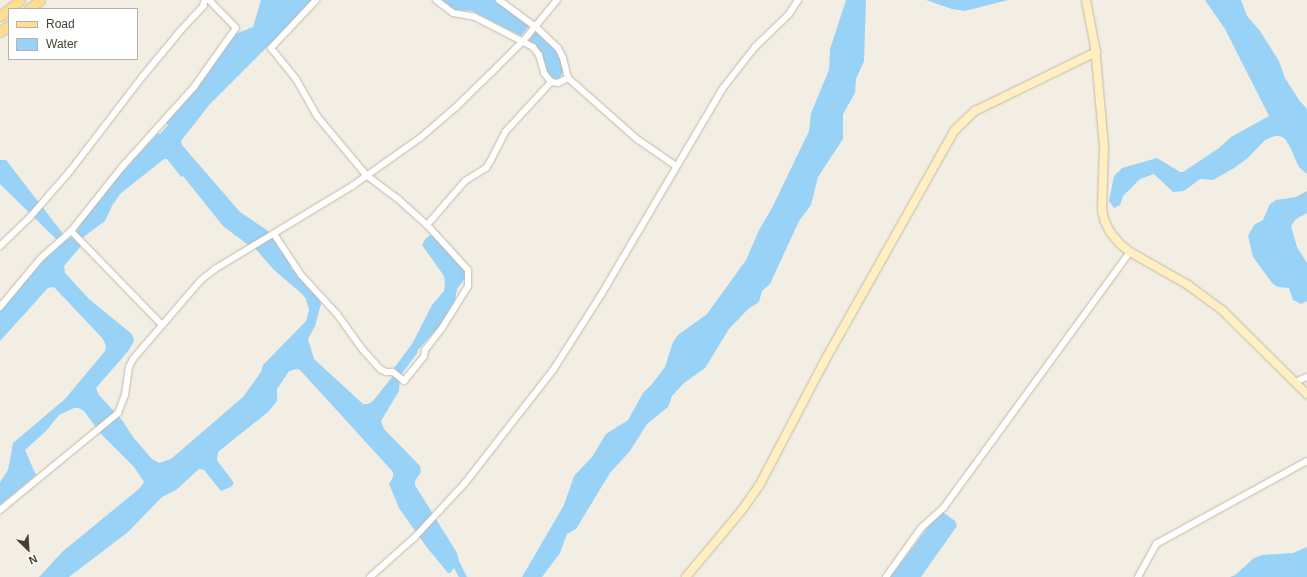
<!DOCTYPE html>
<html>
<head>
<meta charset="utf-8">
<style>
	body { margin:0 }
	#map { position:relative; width:1307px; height:577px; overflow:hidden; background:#f3eee3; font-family:Helvetica,sans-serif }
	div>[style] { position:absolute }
	.water>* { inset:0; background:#99d2f7 }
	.roads { filter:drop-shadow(0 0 1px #c2b9a8) drop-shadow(0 0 1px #c2b9a8) }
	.street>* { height:6px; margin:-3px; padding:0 3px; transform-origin:3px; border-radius:3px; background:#fff }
	.secondary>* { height:8px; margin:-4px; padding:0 4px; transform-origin:4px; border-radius:4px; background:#ffefc1 }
	.primary>* { height:9px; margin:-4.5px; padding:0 4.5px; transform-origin:4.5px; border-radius:4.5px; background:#ffde90 }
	span { translate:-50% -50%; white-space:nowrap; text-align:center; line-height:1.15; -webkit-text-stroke:3px #fff; paint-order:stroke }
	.legend { position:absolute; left:8px; top:8px; width:130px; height:52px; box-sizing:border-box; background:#fff; border:1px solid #b5b2ad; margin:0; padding:5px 7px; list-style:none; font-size:12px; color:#463e33 }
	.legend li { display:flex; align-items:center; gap:8px; height:20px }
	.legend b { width:20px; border:1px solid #b5b2ad }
	.north { position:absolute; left:8px; top:529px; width:40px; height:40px; -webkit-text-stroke:3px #fff; paint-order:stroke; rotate:155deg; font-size:11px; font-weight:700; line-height:16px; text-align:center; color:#463e33 }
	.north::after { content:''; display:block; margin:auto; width:14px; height:18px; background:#463e33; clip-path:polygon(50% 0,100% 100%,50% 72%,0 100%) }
</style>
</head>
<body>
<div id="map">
	<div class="water">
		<i style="clip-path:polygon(evenodd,261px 0,314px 0,210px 104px,181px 141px,182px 145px,240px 212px,268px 231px,289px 259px,291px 268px,318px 296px,321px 304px,315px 326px,308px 339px,314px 359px,363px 404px,368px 404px,373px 401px,396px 372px,394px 368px,412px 344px,432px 305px,444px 291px,445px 283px,444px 276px,422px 245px,426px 238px,432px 234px,465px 271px,466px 277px,457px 289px,454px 306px,442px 323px,417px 351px,418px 352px,400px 376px,399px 391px,381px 421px,384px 429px,420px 466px,421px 472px,415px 481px,415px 485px,457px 553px,459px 561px,467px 577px,459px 577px,454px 568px,450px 573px,448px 573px,425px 545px,399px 508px,389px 484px,393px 477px,393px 472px,300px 370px,297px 369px,289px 371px,277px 389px,277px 401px,268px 412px,218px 452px,217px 460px,234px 483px,231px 487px,221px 491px,204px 470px,199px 469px,176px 490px,162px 497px,128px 532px,69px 577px,39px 577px,62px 552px,140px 488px,144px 482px,134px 467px,100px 433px,84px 411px,79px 408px,74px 408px,59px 415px,46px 431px,25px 450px,36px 475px,0 505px,0 482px,8px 470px,13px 443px,65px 399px,105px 351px,106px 346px,103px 339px,54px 287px,48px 288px,0 341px,0 310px,38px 265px,64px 241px,74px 236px,81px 223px,108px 188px,158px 133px,160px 134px,168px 125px,164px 121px,235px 34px,253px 27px,261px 0,164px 159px,167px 159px,181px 177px,183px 176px,223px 226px,247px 244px,254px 247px,274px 270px,302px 294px,306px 299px,309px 310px,306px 321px,263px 365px,261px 372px,243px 397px,171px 459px,159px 463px,152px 459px,133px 437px,122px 420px,99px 395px,96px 388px,129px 350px,134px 341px,132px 334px,89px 299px,65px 273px,64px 266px,82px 245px,78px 241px,105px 221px,112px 206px,120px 194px,164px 159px)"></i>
		<i style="clip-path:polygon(438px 0,496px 0,529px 26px,521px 36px,472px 11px,452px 10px)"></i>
		<i style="clip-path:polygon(846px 0,866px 0,864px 61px,856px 79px,855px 93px,843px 114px,843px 139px,818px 177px,811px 205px,799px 221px,770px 284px,762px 291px,759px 302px,748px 309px,729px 329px,705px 368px,684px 383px,672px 396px,668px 407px,647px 424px,630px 451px,610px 473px,576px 529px,567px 534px,560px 553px,542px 577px,522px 577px,564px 505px,574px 476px,592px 457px,606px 434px,628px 420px,643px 393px,652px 384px,665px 367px,673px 342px,678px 335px,707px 314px,746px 260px,759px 230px,772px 208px,809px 131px,811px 113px,829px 70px,830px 49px)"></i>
		<i style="clip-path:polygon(926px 0,1008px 0,965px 11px,952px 9px)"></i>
		<i style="clip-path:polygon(1205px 0,1241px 0,1247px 16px,1260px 31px,1279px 61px,1285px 78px,1299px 100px,1307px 109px,1307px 174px,1299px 167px,1290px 147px,1285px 139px,1280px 136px,1275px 136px,1265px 140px,1248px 158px,1234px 168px,1213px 180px,1200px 179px,1184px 191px,1173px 192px,1154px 174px,1140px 179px,1123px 196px,1120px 205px,1114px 208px,1109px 201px,1114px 176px,1122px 168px,1157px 158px,1180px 172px,1183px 172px,1219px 148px,1231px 137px,1269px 116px,1225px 29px)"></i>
		<i style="clip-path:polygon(535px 31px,554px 47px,559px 55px,564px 71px,559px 79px,556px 80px,548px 74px,536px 46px,528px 41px)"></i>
		<i style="clip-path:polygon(0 160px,6px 160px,64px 235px,57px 240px,0 184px)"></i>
		<i style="clip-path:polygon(1307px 191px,1307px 213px,1296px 219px,1291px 226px,1297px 247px,1307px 263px,1307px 301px,1301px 304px,1293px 300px,1289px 288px,1278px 287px,1273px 284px,1253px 257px,1248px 236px,1254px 225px,1263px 220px,1270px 204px,1276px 200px,1296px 197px)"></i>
		<i style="clip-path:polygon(943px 512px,955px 521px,957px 526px,921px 577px,890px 577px,928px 527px)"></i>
		<i style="clip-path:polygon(1307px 547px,1307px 577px,1230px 577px,1235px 575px,1254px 558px,1262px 555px,1293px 553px)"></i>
	</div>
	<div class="roads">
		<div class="street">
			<i style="left:436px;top:0;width:21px;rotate:37deg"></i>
			<i style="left:453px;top:13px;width:22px;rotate:10deg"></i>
			<i style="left:475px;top:17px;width:65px;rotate:27.3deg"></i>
			<i style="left:533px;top:47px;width:10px;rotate:53deg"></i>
			<i style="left:539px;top:55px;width:19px;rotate:74deg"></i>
			<i style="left:544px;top:73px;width:11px;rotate:52deg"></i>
			<i style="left:551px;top:82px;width:7px;rotate:8deg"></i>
			<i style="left:558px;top:83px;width:11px;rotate:-27deg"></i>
			<i style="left:499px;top:0;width:47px;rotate:36.4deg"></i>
			<i style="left:537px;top:28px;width:29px;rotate:44deg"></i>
			<i style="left:558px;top:48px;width:11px;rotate:63deg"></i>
			<i style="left:563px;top:58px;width:21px;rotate:76deg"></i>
			<i style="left:568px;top:78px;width:92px;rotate:41.5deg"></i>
			<i style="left:637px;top:139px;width:47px;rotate:34.7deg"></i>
			<i style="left:427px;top:225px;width:58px;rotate:-49.2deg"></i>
			<i style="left:465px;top:181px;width:25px;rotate:-32deg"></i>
			<i style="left:486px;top:168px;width:9px;rotate:-58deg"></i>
			<i style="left:491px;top:160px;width:31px;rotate:-63deg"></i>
			<i style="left:505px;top:132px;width:68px;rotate:-47.4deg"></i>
			<i style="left:71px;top:231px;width:131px;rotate:45.9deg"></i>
			<i style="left:274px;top:234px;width:49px;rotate:56.6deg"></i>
			<i style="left:301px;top:275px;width:53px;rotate:47.3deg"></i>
			<i style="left:337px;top:314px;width:44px;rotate:54.2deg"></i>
			<i style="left:363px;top:350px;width:25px;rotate:48deg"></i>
			<i style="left:380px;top:369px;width:7px;rotate:27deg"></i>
			<i style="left:386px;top:372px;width:7px"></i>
			<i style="left:393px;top:372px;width:14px;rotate:39deg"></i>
			<i style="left:404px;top:381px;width:32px;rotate:-51deg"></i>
			<i style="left:424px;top:356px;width:6px;rotate:-81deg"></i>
			<i style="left:425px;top:350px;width:28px;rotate:-52deg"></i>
			<i style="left:442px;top:328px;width:49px;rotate:-58.2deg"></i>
			<i style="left:468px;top:286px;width:16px;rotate:-90deg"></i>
			<i style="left:468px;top:270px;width:61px;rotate:-132.3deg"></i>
			<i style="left:427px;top:225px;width:39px;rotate:-138deg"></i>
			<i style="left:398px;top:199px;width:39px;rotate:-143deg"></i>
			<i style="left:367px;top:176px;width:78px;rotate:-129.8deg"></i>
			<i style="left:317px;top:116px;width:43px;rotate:-119.6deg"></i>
			<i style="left:296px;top:79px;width:40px;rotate:-129deg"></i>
			<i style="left:271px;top:48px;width:66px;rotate:-46.8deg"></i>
			<i style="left:0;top:246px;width:42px;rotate:-44deg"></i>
			<i style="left:30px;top:217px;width:61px;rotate:-49deg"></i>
			<i style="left:70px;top:171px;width:120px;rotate:-52.5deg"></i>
			<i style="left:143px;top:76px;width:60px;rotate:-50.4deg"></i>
			<i style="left:181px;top:30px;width:33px;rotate:-47deg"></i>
			<i style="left:203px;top:6px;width:6px;rotate:-72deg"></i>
			<i style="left:0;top:307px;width:64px;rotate:-50.1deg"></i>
			<i style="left:41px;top:258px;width:40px;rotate:-42deg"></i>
			<i style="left:71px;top:231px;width:82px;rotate:-51.4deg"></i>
			<i style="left:122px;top:167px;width:108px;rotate:-48deg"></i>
			<i style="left:194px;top:87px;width:72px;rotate:-54.6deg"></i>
			<i style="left:236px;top:28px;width:39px;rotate:-134deg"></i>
			<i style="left:1295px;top:382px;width:13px;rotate:-23deg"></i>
			<i style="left:0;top:510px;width:153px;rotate:-39.4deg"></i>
			<i style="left:118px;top:413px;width:19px;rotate:-69deg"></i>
			<i style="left:125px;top:395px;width:28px;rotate:-82deg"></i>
			<i style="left:129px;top:367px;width:9px;rotate:-63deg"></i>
			<i style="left:133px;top:359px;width:104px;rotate:-49.3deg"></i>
			<i style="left:201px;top:280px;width:18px;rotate:-38deg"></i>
			<i style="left:215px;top:269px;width:160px;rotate:-31.2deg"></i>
			<i style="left:352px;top:186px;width:83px;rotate:-35.2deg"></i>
			<i style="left:420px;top:138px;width:46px;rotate:-40.6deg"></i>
			<i style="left:455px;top:108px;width:59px;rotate:-44.3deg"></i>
			<i style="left:497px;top:67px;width:38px;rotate:-45deg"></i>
			<i style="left:524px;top:40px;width:52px;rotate:-50.5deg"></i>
			<i style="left:370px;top:577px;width:59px;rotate:-41.6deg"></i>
			<i style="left:414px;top:538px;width:75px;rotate:-47.2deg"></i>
			<i style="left:465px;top:483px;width:143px;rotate:-52.1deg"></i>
			<i style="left:553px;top:370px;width:89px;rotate:-57.4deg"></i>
			<i style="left:601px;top:295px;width:240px;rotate:-59.5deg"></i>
			<i style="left:723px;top:88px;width:52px;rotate:-52deg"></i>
			<i style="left:755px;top:47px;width:47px;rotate:-44.1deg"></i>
			<i style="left:789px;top:14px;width:17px;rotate:-57deg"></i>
			<i style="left:886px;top:577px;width:60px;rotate:-54.5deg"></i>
			<i style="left:921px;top:528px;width:31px;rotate:-42deg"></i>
			<i style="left:944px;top:507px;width:316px;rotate:-53.9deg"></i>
			<i style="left:1138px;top:577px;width:38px;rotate:-61deg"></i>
			<i style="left:1156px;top:544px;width:172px;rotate:-28.8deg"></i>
		</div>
		<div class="secondary">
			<i style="left:1086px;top:0;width:48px;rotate:79.2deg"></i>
			<i style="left:1095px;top:47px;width:99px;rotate:84.8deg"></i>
			<i style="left:1104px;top:146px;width:64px;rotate:91.8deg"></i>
			<i style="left:1102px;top:210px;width:12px;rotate:76deg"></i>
			<i style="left:1105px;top:222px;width:11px;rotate:63deg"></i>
			<i style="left:1110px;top:232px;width:16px;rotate:50deg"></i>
			<i style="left:1120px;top:244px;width:13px;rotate:39deg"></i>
			<i style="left:1130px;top:252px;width:67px;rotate:29.6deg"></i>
			<i style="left:1188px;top:285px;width:42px;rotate:36.3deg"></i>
			<i style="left:1222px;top:310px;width:120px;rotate:44.7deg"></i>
			<i style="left:686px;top:577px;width:87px;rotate:-50.1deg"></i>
			<i style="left:742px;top:510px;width:29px;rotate:-55deg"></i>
			<i style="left:759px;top:486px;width:140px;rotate:-62.3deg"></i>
			<i style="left:824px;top:362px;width:265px;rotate:-60.6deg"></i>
			<i style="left:954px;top:131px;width:29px;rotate:-44deg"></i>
			<i style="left:975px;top:111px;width:135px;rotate:-26deg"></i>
		</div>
		<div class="primary">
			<i style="left:9px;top:9px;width:14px;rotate:-39deg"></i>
			<i style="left:29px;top:9px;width:14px;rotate:-39deg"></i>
			<i style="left:0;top:16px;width:11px;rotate:-38deg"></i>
			<i style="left:0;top:32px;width:11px;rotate:-38deg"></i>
		</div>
	</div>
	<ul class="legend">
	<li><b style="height:5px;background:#ffde90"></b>Road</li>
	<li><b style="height:11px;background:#99d2f7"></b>Water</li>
	</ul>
	<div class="north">N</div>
</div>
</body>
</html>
